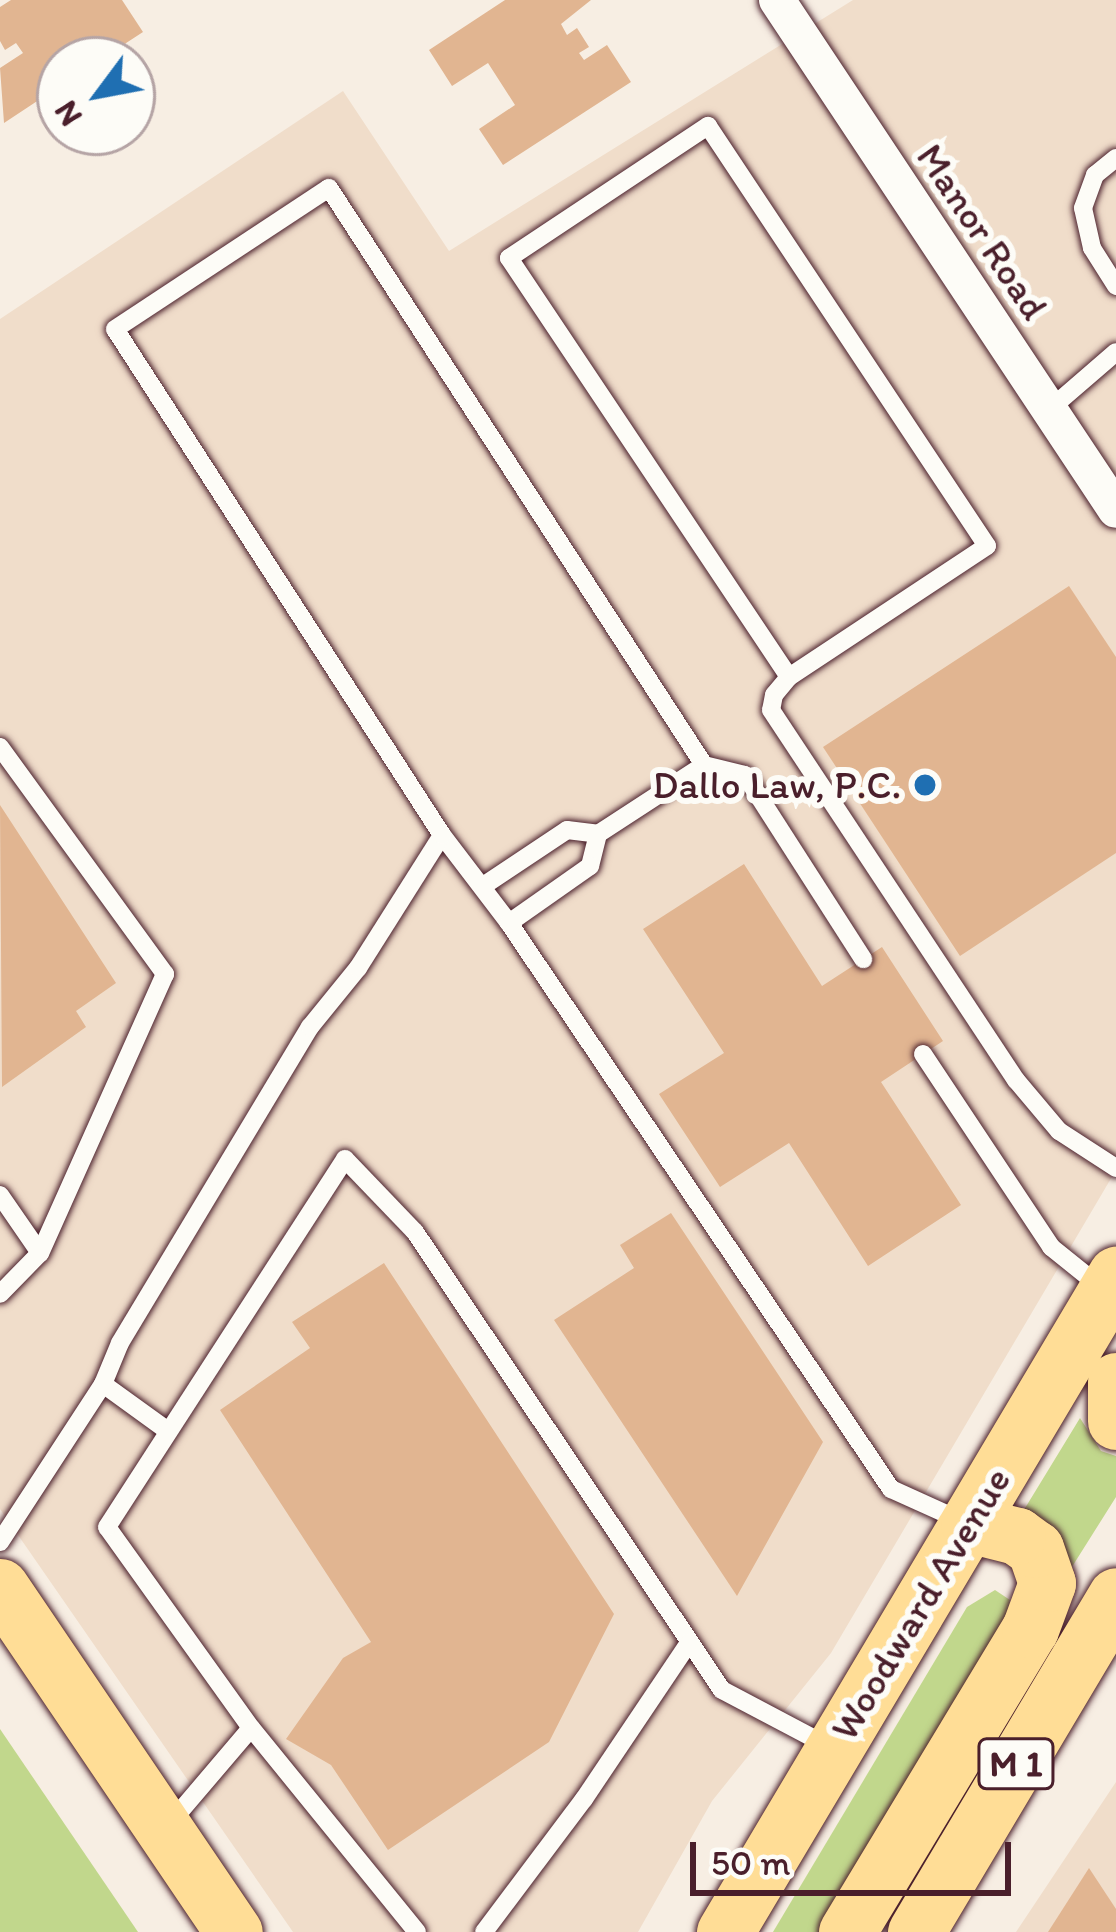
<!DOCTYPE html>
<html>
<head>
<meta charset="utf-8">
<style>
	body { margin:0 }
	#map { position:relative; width:1116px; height:1932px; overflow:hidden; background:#f7eee3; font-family:Itim,sans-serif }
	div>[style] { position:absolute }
	.built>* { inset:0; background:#f0ddca }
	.green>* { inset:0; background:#c1d78c }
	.building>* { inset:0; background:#e1b591 }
	.roads { filter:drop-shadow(0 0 3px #4a1f2b) drop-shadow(0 0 3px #4a1f2b) }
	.lane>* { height:18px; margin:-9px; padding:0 9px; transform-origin:9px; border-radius:9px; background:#fdfcf7 }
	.street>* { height:36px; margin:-18px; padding:0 18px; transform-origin:18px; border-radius:18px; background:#fdfcf7 }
	.primary>* { height:57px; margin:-28.5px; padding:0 28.5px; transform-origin:28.5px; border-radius:28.5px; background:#ffdd96 }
	.dots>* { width:33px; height:33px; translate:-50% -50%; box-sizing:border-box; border:6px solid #fdfcf7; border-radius:50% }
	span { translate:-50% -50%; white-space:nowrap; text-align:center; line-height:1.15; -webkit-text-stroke:12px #fdfcf7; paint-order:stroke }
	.shield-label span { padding:3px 9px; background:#fdfcf7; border:3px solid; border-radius:9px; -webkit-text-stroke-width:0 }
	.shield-label { font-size:36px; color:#4a1f2b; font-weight:700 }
	.street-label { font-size:39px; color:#4a1f2b }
	.poi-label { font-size:39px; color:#4a1f2b }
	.right { translate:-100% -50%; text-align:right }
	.north { position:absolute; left:36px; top:36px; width:120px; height:120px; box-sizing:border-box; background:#fdfcf7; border:3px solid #b5a4a5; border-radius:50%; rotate:238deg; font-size:33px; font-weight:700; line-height:48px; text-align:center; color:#4a1f2b }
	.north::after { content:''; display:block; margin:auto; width:42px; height:54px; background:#1f6fb2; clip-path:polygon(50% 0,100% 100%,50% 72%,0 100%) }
	.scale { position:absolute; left:690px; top:1842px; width:321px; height:54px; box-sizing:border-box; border:6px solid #4a1f2b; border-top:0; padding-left:15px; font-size:36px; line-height:42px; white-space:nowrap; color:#4a1f2b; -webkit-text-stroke:9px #fdfcf7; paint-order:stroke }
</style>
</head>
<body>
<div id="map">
	<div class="built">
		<i style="clip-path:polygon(853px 0,1116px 0,1116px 1170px,831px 1653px,712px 1801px,638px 1932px,293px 1932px,0 1509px,0 319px,343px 91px,449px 251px)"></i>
		<i style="clip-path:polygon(1116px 1782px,1116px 1932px,1016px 1932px)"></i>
	</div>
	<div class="green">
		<i style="clip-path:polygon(1080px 1418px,1101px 1451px,1116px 1456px,1116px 1497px,1070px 1570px,1019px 1518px)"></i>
		<i style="clip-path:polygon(995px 1590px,1010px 1600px,1003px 1636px,831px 1932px,773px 1932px,967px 1607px)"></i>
		<i style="clip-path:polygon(0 1729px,138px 1932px,0 1932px)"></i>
	</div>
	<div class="building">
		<i style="clip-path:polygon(11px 0,122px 0,143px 32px,100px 60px,60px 60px,60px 86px,4px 123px,0 68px,23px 53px,16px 43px,5px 50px,0 41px,0 7px)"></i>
		<i style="clip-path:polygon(505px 0,591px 0,561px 24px,567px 35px,577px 28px,589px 47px,579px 53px,584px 60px,607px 45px,631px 82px,503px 165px,479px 129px,515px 105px,488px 63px,452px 86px,429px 50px)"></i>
		<i style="clip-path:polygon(1069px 586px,1116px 657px,1116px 853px,960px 956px,823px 747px)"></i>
		<i style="clip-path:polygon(0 805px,116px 983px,76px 1011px,86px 1027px,2px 1087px)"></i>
		<i style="clip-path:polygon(744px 864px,822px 986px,882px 947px,943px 1041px,881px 1082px,961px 1205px,868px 1266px,789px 1143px,720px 1187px,659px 1094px,724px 1053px,643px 929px)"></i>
		<i style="clip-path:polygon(671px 1213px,823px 1442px,737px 1596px,554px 1320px,634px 1268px,620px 1245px)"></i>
		<i style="clip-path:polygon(384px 1263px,614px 1614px,549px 1742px,388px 1850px,331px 1765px,286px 1739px,343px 1658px,371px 1642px,220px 1410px,310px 1348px,292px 1322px)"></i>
		<i style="clip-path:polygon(1089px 1868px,1116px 1909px,1116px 1932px,1048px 1932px)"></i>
	</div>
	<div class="roads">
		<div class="lane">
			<i style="left:1116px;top:158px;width:27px;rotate:141deg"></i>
			<i style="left:1095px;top:175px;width:35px;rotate:110deg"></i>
			<i style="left:1083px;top:208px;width:41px;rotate:77.3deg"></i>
			<i style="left:1092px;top:248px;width:45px;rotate:57.7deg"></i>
			<i style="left:1050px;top:409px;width:87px;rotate:-40.8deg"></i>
			<i style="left:789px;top:677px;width:504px;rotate:-123.75deg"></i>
			<i style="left:509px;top:258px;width:239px;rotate:-33.6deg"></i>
			<i style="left:708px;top:126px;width:504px;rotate:56.4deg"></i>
			<i style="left:987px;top:546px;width:237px;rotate:146.5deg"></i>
			<i style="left:789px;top:677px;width:23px;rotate:130deg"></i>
			<i style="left:774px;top:695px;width:15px;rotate:101deg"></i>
			<i style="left:771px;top:710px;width:444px;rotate:56.5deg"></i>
			<i style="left:1016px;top:1080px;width:67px;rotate:49.9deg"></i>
			<i style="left:1059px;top:1131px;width:68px;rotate:33deg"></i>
			<i style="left:0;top:747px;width:281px;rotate:54deg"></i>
			<i style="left:165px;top:974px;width:306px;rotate:114.1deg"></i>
			<i style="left:40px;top:1253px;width:57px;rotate:134.3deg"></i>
			<i style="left:598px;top:834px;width:126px;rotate:-33.1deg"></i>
			<i style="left:704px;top:765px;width:42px;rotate:13.7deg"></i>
			<i style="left:745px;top:775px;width:219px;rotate:57.3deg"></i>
			<i style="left:442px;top:835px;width:111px;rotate:52.7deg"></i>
			<i style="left:509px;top:923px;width:683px;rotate:55.98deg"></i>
			<i style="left:891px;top:1489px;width:80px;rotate:24.3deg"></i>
			<i style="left:483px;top:886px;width:101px;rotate:-33.7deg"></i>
			<i style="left:567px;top:830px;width:31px;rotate:7deg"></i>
			<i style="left:598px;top:834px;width:33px;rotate:104deg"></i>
			<i style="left:590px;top:866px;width:99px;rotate:144.9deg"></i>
			<i style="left:923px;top:1054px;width:232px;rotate:56.4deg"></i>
			<i style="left:1051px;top:1247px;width:65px;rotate:38.8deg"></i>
			<i style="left:0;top:1195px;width:70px;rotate:55.4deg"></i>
			<i style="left:103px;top:1384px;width:80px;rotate:35.9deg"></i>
			<i style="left:0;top:1542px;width:189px;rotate:-56.9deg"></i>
			<i style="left:103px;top:1384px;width:44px;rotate:-67.5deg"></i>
			<i style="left:120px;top:1343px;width:369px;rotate:-59deg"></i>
			<i style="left:310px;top:1027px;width:76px;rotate:-50.9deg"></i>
			<i style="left:358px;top:968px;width:157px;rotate:-57.7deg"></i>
			<i style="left:442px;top:835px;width:602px;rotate:-122.87deg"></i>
			<i style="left:115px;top:329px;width:256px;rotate:-33.4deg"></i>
			<i style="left:329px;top:188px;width:688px;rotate:56.98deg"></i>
			<i style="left:171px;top:1822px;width:123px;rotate:-49.6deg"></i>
			<i style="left:417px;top:1932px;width:263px;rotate:-129.1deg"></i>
			<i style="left:251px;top:1728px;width:247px;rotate:-125.6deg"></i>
			<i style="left:107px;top:1527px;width:438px;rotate:-57.1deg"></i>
			<i style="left:345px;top:1159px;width:101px;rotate:46.2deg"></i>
			<i style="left:415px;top:1232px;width:551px;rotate:56.17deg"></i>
			<i style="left:722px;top:1690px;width:122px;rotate:27.8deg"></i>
			<i style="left:484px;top:1932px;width:166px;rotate:-53.1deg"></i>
			<i style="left:584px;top:1799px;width:188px;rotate:-56.1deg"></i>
		</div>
		<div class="street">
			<i style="left:777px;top:0;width:612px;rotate:56.39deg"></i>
		</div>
		<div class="primary">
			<i style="left:1116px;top:1381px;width:40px;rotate:90deg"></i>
			<i style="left:0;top:1587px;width:417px;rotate:55.9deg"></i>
			<i style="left:725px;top:1932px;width:765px;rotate:-59.24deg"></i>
			<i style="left:847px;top:1932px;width:354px;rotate:-58.9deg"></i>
			<i style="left:1030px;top:1629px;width:49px;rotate:-69.7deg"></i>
			<i style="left:1047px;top:1583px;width:36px;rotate:-109deg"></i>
			<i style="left:1035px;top:1549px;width:22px;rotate:-144deg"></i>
			<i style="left:1017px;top:1536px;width:49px;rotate:-166deg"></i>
			<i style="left:916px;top:1932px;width:391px;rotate:-59.2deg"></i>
		</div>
	</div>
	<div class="dots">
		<i style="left:925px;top:785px;background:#1f6fb2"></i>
	</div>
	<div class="shield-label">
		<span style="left:1016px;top:1764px">M 1</span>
	</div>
	<div class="street-label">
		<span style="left:982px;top:232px;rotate:56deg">Manor Road</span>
		<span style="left:921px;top:1604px;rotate:-59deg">Woodward Avenue</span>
	</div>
	<div class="poi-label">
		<span class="right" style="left:901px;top:785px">Dallo Law, P.C.</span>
	</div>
	<div class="north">N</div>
	<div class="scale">50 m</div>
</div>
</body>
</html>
